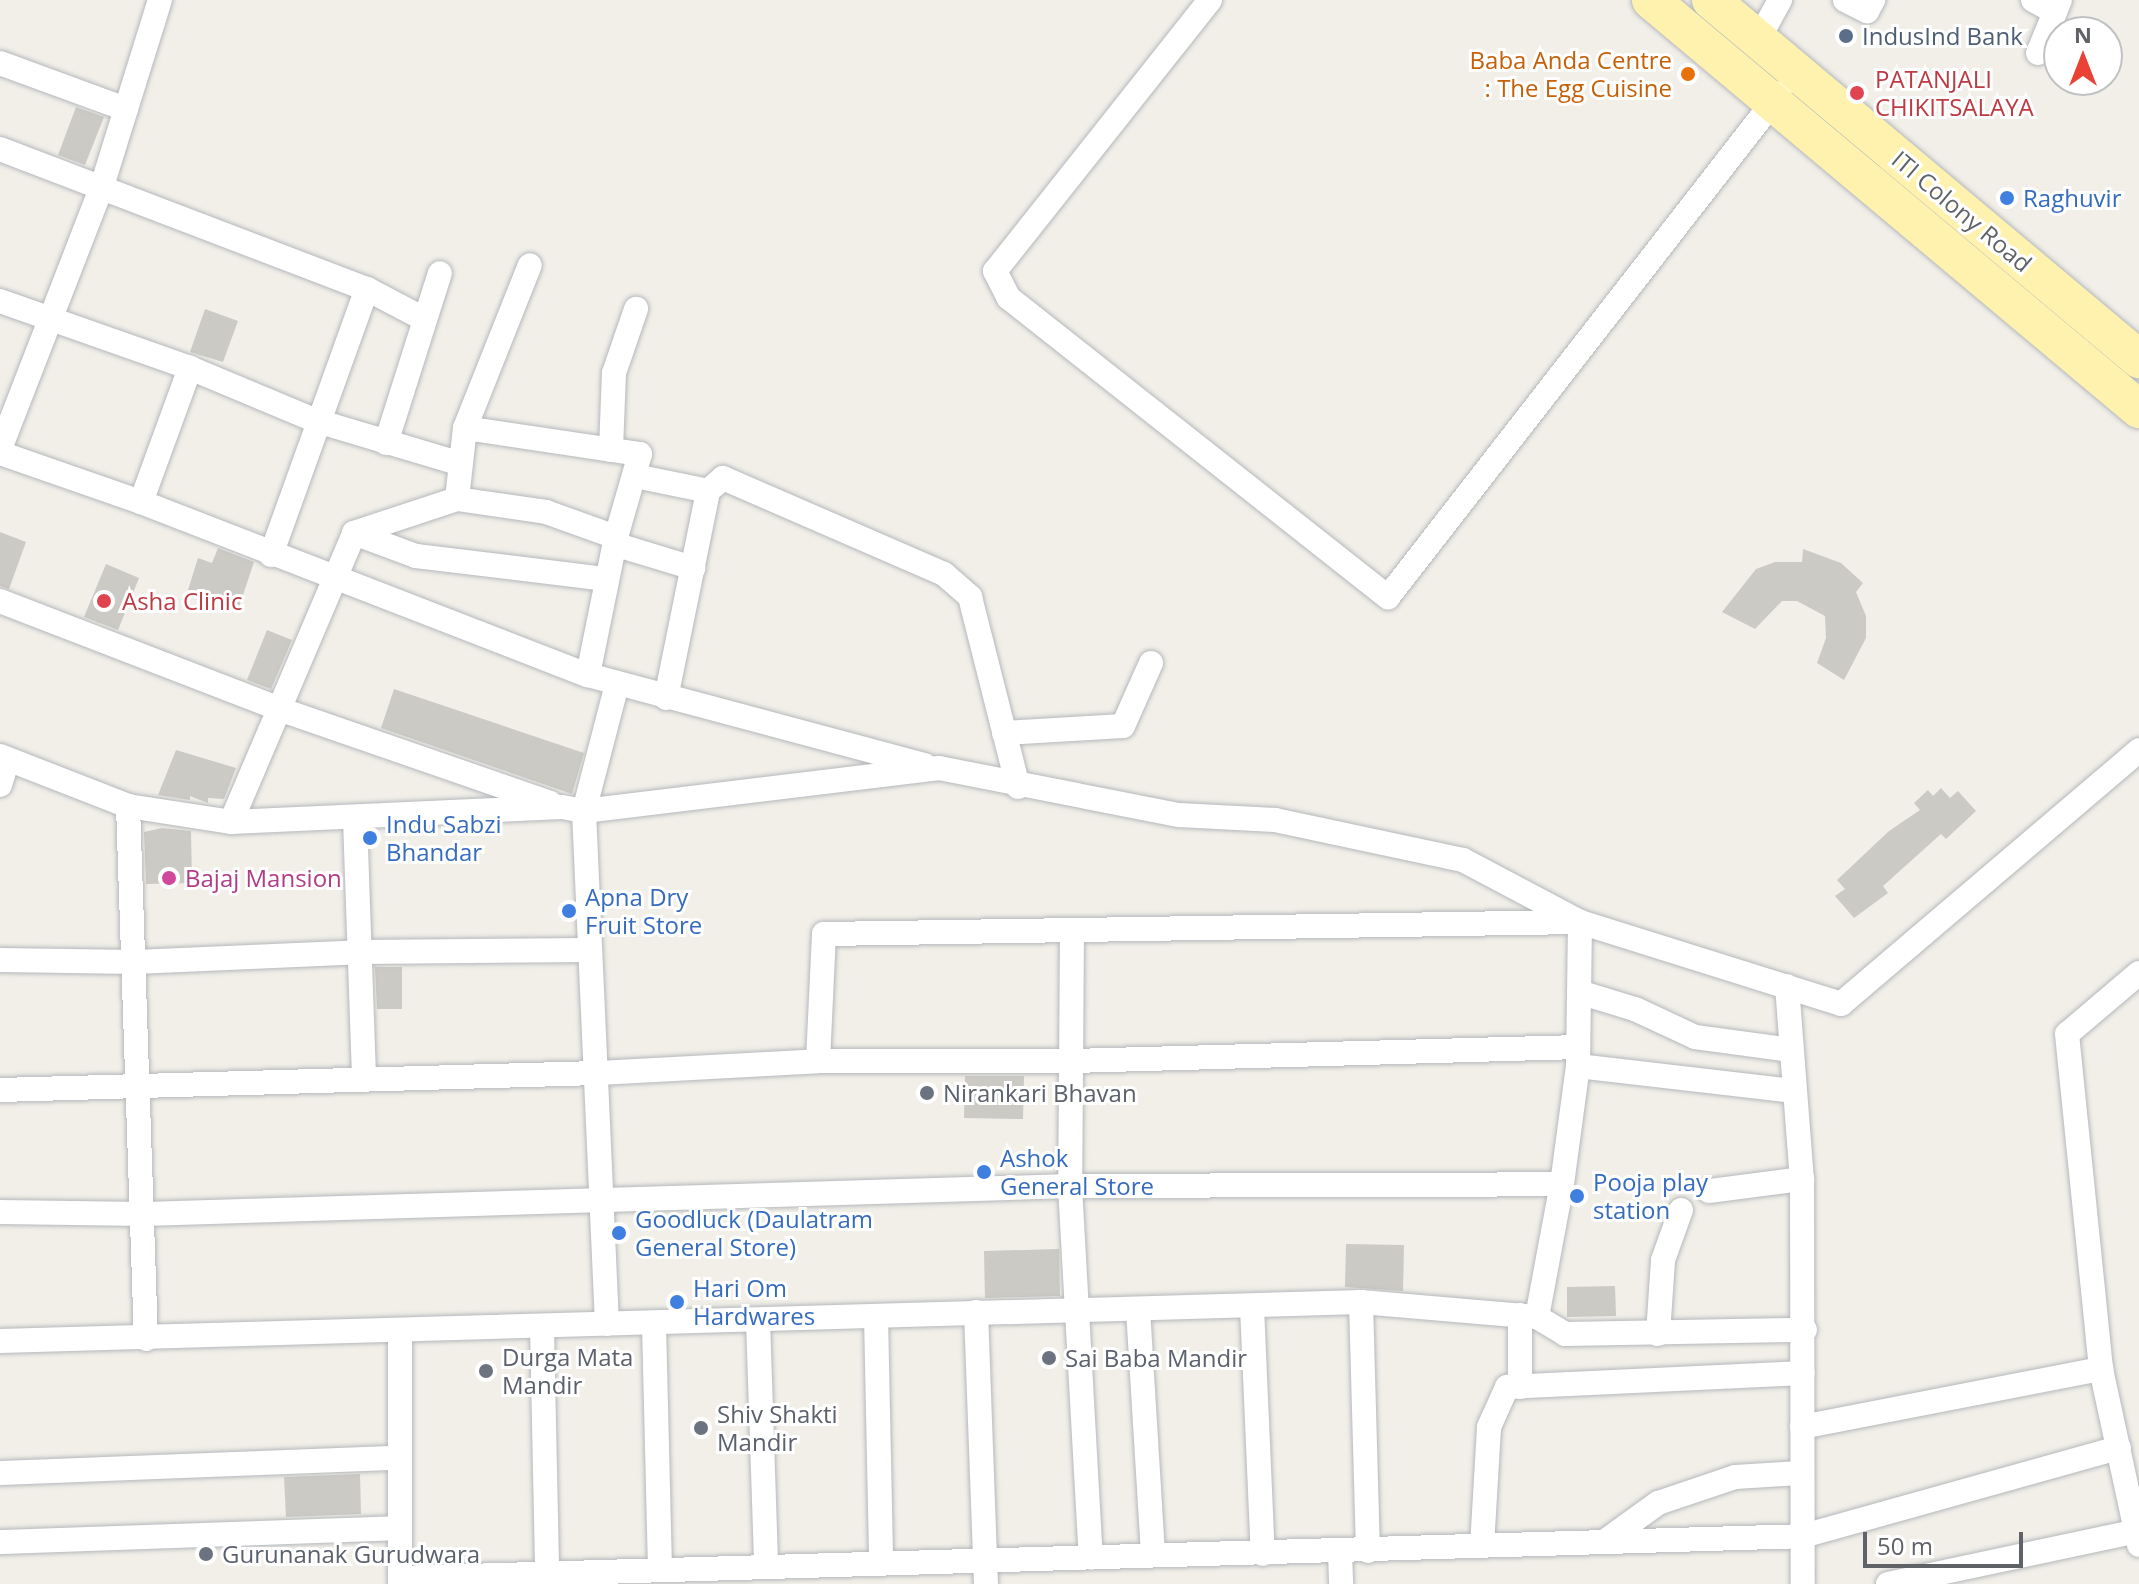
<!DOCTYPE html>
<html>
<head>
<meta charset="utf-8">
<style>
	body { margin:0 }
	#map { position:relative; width:2139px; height:1584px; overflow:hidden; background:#f1efe8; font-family:"Open Sans",sans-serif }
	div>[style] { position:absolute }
	.building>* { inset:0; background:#cccac5 }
	.roads { filter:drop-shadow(0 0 2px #b5b8bc) drop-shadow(0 0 2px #b5b8bc) }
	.street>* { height:24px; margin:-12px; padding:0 12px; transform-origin:12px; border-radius:12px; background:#fff }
	.primary>* { height:38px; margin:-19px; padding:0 19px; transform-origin:19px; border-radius:19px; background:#fff2af }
	.dots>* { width:22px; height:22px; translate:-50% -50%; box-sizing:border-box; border:4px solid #fff; border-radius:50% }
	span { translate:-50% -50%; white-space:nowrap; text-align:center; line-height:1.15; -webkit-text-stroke:6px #fff; paint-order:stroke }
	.service-label { font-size:24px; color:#4e5e75 }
	.left { translate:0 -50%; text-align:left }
	.food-label { font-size:24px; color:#c56008 }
	.right { translate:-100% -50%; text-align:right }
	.health-label { font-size:24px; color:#be3a42 }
	.shop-label { font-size:24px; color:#366cbe }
	.street-label { font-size:24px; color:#5f6368 }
	.hotel-label { font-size:24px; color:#b23c85 }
	.worship-label { font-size:24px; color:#5b616d }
	.north { position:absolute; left:2043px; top:16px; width:80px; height:80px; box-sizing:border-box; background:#fff; border:2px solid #bfc1c3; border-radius:50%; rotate:0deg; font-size:22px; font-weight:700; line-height:32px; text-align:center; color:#5f6368 }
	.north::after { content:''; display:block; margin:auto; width:28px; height:36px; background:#ea4335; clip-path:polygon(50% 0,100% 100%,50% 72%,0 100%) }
	.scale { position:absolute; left:1863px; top:1532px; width:160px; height:36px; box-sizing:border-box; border:4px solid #5f6368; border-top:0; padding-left:10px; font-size:24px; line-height:28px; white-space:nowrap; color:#5f6368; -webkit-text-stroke:6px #fff; paint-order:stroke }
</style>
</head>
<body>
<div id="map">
	<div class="building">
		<i style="clip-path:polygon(76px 107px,104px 117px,85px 165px,58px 155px)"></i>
		<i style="clip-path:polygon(205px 309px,238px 321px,223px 362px,190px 352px)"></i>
		<i style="clip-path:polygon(0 532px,26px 542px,9px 589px,0 586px)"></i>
		<i style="clip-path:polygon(218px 548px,254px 562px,239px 607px,188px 590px,198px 558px,212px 563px)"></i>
		<i style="clip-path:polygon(1803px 549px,1841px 563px,1863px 583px,1856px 592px,1866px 616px,1866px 638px,1844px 680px,1817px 663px,1826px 638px,1825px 616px,1797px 601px,1782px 601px,1755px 629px,1722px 612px,1756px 569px,1775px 562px,1802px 562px)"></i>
		<i style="clip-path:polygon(106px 564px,139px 578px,118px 630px,84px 617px)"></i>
		<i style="clip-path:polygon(267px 630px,292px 640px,271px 689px,247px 680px)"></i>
		<i style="clip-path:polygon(394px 689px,584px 753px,572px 794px,381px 728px)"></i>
		<i style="clip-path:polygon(176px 750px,236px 768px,224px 799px,208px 798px,208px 803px,190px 796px,190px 800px,158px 795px)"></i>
		<i style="clip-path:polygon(1941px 788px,1950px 798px,1958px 791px,1976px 811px,1946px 839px,1941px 834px,1883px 886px,1888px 893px,1854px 918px,1835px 896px,1845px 889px,1837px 880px,1889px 831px,1920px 810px,1914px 803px,1928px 790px,1933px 796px)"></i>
		<i style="clip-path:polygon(162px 828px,191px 831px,192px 883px,146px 884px,144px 832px)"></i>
		<i style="clip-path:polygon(375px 967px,402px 967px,402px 1009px,377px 1009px)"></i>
		<i style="clip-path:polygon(965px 1076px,1024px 1076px,1023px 1119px,964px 1118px)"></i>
		<i style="clip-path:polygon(1346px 1244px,1404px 1245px,1403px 1291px,1345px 1287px)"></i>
		<i style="clip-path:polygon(1059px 1249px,1060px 1296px,985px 1298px,984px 1251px)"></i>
		<i style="clip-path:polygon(1615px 1286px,1616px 1316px,1567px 1317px,1567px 1287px)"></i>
		<i style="clip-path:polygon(360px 1474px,361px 1514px,286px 1517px,284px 1477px)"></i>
	</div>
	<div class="roads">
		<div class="street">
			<i style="left:1210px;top:0;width:346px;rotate:128.4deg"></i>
			<i style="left:995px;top:271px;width:30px;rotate:63deg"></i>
			<i style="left:1009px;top:298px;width:483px;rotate:38.3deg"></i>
			<i style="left:1388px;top:597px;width:638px;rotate:-52.13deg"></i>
			<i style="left:1845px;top:0;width:25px;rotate:27deg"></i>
			<i style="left:1867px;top:11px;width:13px;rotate:-61deg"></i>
			<i style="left:2033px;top:0;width:25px;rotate:29deg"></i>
			<i style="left:1758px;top:40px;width:46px;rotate:-61.2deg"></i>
			<i style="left:2038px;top:53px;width:57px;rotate:-67.5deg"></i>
			<i style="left:0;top:63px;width:134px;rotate:20.1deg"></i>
			<i style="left:0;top:149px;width:393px;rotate:20.9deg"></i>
			<i style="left:367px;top:289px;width:64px;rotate:27.8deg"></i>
			<i style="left:0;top:301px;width:201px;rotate:19.4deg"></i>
			<i style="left:190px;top:368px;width:138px;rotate:22.7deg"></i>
			<i style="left:317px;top:421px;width:147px;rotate:16.6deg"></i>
			<i style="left:465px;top:428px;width:177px;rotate:8.5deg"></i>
			<i style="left:640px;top:454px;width:86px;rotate:106.1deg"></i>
			<i style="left:616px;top:537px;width:141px;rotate:101.5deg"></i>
			<i style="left:386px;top:443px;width:178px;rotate:-72.4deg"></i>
			<i style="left:0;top:449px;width:282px;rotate:-68.8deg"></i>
			<i style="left:102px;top:186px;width:195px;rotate:-72.7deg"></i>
			<i style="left:611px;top:450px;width:77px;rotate:-87.8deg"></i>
			<i style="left:614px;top:373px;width:68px;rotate:-71deg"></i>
			<i style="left:0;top:453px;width:149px;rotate:19.2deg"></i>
			<i style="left:141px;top:502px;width:479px;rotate:21.2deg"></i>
			<i style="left:588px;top:675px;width:349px;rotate:15deg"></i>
			<i style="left:635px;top:476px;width:75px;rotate:11.6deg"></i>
			<i style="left:457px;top:499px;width:71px;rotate:-83.6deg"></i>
			<i style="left:465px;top:428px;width:175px;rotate:-68.3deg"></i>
			<i style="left:141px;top:502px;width:143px;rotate:-69.9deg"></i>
			<i style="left:354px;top:533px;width:66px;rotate:20.4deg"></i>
			<i style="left:416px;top:556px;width:192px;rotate:6.9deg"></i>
			<i style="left:614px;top:544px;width:83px;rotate:16.9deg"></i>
			<i style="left:271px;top:555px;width:283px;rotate:-70.2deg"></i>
			<i style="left:0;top:601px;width:302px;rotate:21.1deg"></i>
			<i style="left:282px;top:710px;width:284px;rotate:19.1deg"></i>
			<i style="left:666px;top:698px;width:211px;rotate:-78.5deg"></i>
			<i style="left:708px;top:491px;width:20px;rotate:-41deg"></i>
			<i style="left:723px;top:478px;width:241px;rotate:23.5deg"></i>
			<i style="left:944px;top:574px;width:35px;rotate:41deg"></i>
			<i style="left:970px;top:597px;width:196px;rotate:75.8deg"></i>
			<i style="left:1004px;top:733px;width:119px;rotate:-3.4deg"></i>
			<i style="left:1123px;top:726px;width:69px;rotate:-66deg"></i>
			<i style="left:0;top:756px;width:137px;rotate:21.3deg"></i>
			<i style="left:128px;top:806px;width:104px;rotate:8.8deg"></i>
			<i style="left:231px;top:822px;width:331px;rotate:-2.6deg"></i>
			<i style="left:562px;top:807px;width:22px;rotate:10deg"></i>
			<i style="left:584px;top:811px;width:358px;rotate:-6.9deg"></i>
			<i style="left:939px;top:768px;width:245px;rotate:11.1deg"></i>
			<i style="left:1179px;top:815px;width:96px;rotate:3deg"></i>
			<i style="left:1275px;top:820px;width:192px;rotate:12deg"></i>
			<i style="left:1463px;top:860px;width:132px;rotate:27.9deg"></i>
			<i style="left:1580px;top:922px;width:274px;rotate:17.4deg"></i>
			<i style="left:1841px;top:1004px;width:392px;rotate:-40.4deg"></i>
			<i style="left:0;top:785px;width:27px;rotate:-73deg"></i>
			<i style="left:128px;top:806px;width:533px;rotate:88.07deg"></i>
			<i style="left:355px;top:819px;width:258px;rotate:88deg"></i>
			<i style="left:231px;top:822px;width:314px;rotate:-66.9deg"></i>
			<i style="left:354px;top:533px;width:108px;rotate:-18.3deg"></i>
			<i style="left:457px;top:499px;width:90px;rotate:8.3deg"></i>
			<i style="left:546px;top:512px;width:74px;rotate:19.7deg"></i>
			<i style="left:1072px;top:930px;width:256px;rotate:90.4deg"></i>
			<i style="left:1070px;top:1186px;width:372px;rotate:86.8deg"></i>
			<i style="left:0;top:960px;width:135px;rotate:0.8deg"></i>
			<i style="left:135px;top:962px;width:225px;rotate:-2.5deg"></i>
			<i style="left:360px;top:952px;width:228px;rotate:-0.5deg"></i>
			<i style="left:2139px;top:973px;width:94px;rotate:139.7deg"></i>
			<i style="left:2067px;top:1034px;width:337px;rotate:84.2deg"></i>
			<i style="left:2101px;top:1369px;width:180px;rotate:77.8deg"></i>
			<i style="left:1787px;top:986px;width:194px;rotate:85.6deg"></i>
			<i style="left:1802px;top:1179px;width:405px;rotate:89.9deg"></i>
			<i style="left:1579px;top:992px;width:59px;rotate:16.9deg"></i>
			<i style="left:1635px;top:1009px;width:66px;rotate:25deg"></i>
			<i style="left:1695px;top:1037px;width:97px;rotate:7.7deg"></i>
			<i style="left:1578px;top:1066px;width:216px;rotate:6.6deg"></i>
			<i style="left:0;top:1090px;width:599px;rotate:-1.63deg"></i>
			<i style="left:599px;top:1073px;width:219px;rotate:-3.1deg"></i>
			<i style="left:818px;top:1061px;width:254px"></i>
			<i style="left:1072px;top:1061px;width:506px;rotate:-1.58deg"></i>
			<i style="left:1709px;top:1191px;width:94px;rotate:-7.4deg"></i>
			<i style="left:0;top:1212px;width:144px;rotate:0.8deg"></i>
			<i style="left:144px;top:1214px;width:926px;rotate:-1.73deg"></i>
			<i style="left:1070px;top:1186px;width:492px;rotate:-0.2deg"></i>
			<i style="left:1562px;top:1184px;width:119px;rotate:-82.3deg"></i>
			<i style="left:1578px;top:1066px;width:144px;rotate:-89.2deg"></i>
			<i style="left:1580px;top:922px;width:756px;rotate:179.09deg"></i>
			<i style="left:824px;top:934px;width:127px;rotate:92.7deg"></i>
			<i style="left:1361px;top:1302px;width:249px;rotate:88.4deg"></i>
			<i style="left:1252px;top:1307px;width:247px;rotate:87.5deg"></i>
			<i style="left:1138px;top:1309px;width:246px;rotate:86.5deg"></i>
			<i style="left:976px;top:1312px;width:272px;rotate:87.9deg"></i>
			<i style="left:876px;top:1316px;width:247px;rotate:88.8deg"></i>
			<i style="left:1537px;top:1317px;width:135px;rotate:-79.4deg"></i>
			<i style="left:758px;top:1320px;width:245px;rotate:88.1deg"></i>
			<i style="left:607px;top:1324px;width:514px;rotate:-92.57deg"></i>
			<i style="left:584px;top:811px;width:131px;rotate:-75.4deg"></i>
			<i style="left:654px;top:1324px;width:246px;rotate:88.6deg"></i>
			<i style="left:542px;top:1327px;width:247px;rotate:88.8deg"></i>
			<i style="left:400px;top:1331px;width:253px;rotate:90deg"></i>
			<i style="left:1658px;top:1334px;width:74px;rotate:-86.1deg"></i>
			<i style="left:1663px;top:1260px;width:53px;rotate:-70.2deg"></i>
			<i style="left:0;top:1341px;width:1362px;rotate:-1.64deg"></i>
			<i style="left:1361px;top:1302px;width:177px;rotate:4.9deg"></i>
			<i style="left:1537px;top:1317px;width:33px;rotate:31deg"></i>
			<i style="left:1565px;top:1334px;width:240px;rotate:-1deg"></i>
			<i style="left:1520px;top:1387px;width:72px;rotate:-90deg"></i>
			<i style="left:1802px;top:1427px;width:305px;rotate:-11deg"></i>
			<i style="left:0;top:1473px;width:398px;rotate:-2.2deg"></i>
			<i style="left:0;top:1542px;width:398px;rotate:-2deg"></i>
			<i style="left:1604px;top:1542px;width:67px;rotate:-35.8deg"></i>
			<i style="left:1658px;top:1503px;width:81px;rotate:-18.7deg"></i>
			<i style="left:1735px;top:1477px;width:65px;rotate:-3.5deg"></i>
			<i style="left:1482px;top:1546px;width:119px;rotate:-86.6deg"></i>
			<i style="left:1489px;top:1427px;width:44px;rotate:-65.8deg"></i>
			<i style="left:1507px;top:1387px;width:296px;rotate:-2.7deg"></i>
			<i style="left:1340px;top:1552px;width:32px;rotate:88deg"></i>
			<i style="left:400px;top:1578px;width:1404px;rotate:-1.71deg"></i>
			<i style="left:1803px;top:1536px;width:328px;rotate:-15.6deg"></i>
			<i style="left:1888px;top:1584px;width:255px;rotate:-12deg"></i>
		</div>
		<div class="primary">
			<i style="left:1651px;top:0;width:637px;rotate:39.97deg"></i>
			<i style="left:1711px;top:0;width:559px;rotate:39.99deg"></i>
		</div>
	</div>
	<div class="dots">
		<i style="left:1846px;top:36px;background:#5c6f8a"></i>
		<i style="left:1688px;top:74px;background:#e8710a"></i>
		<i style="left:1857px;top:93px;background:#e0444e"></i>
		<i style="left:2007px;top:198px;background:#3f7fe0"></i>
		<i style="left:104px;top:601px;background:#e0444e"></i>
		<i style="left:370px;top:838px;background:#3f7fe0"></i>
		<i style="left:169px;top:878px;background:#d1479c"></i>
		<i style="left:569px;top:911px;background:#3f7fe0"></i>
		<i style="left:927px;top:1093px;background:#6b7280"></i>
		<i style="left:984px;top:1172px;background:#3f7fe0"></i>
		<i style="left:1577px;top:1196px;background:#3f7fe0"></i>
		<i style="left:619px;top:1233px;background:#3f7fe0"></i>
		<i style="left:677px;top:1302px;background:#3f7fe0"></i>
		<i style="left:1049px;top:1358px;background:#6b7280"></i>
		<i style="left:486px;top:1371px;background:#6b7280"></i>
		<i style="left:701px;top:1428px;background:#6b7280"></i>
		<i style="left:206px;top:1554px;background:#6b7280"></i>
	</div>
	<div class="service-label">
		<span class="left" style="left:1862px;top:36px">IndusInd Bank</span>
	</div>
	<div class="food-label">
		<span class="right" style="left:1672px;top:74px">Baba Anda Centre<br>: The Egg Cuisine</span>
	</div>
	<div class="health-label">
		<span class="left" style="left:1875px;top:93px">PATANJALI<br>CHIKITSALAYA</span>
		<span class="left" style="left:122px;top:601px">Asha Clinic</span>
	</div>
	<div class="shop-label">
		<span class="left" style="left:2023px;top:198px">Raghuvir</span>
		<span class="left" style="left:386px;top:838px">Indu Sabzi<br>Bhandar</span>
		<span class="left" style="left:585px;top:911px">Apna Dry<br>Fruit Store</span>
		<span class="left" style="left:1000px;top:1172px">Ashok<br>General Store</span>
		<span class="left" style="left:1593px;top:1196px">Pooja play<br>station</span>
		<span class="left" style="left:635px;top:1233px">Goodluck (Daulatram<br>General Store)</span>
		<span class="left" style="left:693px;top:1302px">Hari Om<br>Hardwares</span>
	</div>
	<div class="street-label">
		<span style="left:1962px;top:211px;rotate:40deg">ITI Colony Road</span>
	</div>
	<div class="hotel-label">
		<span class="left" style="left:185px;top:878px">Bajaj Mansion</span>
	</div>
	<div class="worship-label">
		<span class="left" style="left:943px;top:1093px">Nirankari Bhavan</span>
		<span class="left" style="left:502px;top:1371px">Durga Mata<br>Mandir</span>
		<span class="left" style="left:1065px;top:1358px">Sai Baba Mandir</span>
		<span class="left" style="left:717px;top:1428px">Shiv Shakti<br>Mandir</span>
		<span class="left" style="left:222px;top:1554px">Gurunanak Gurudwara</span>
	</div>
	<div class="north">N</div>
	<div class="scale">50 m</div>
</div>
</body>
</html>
